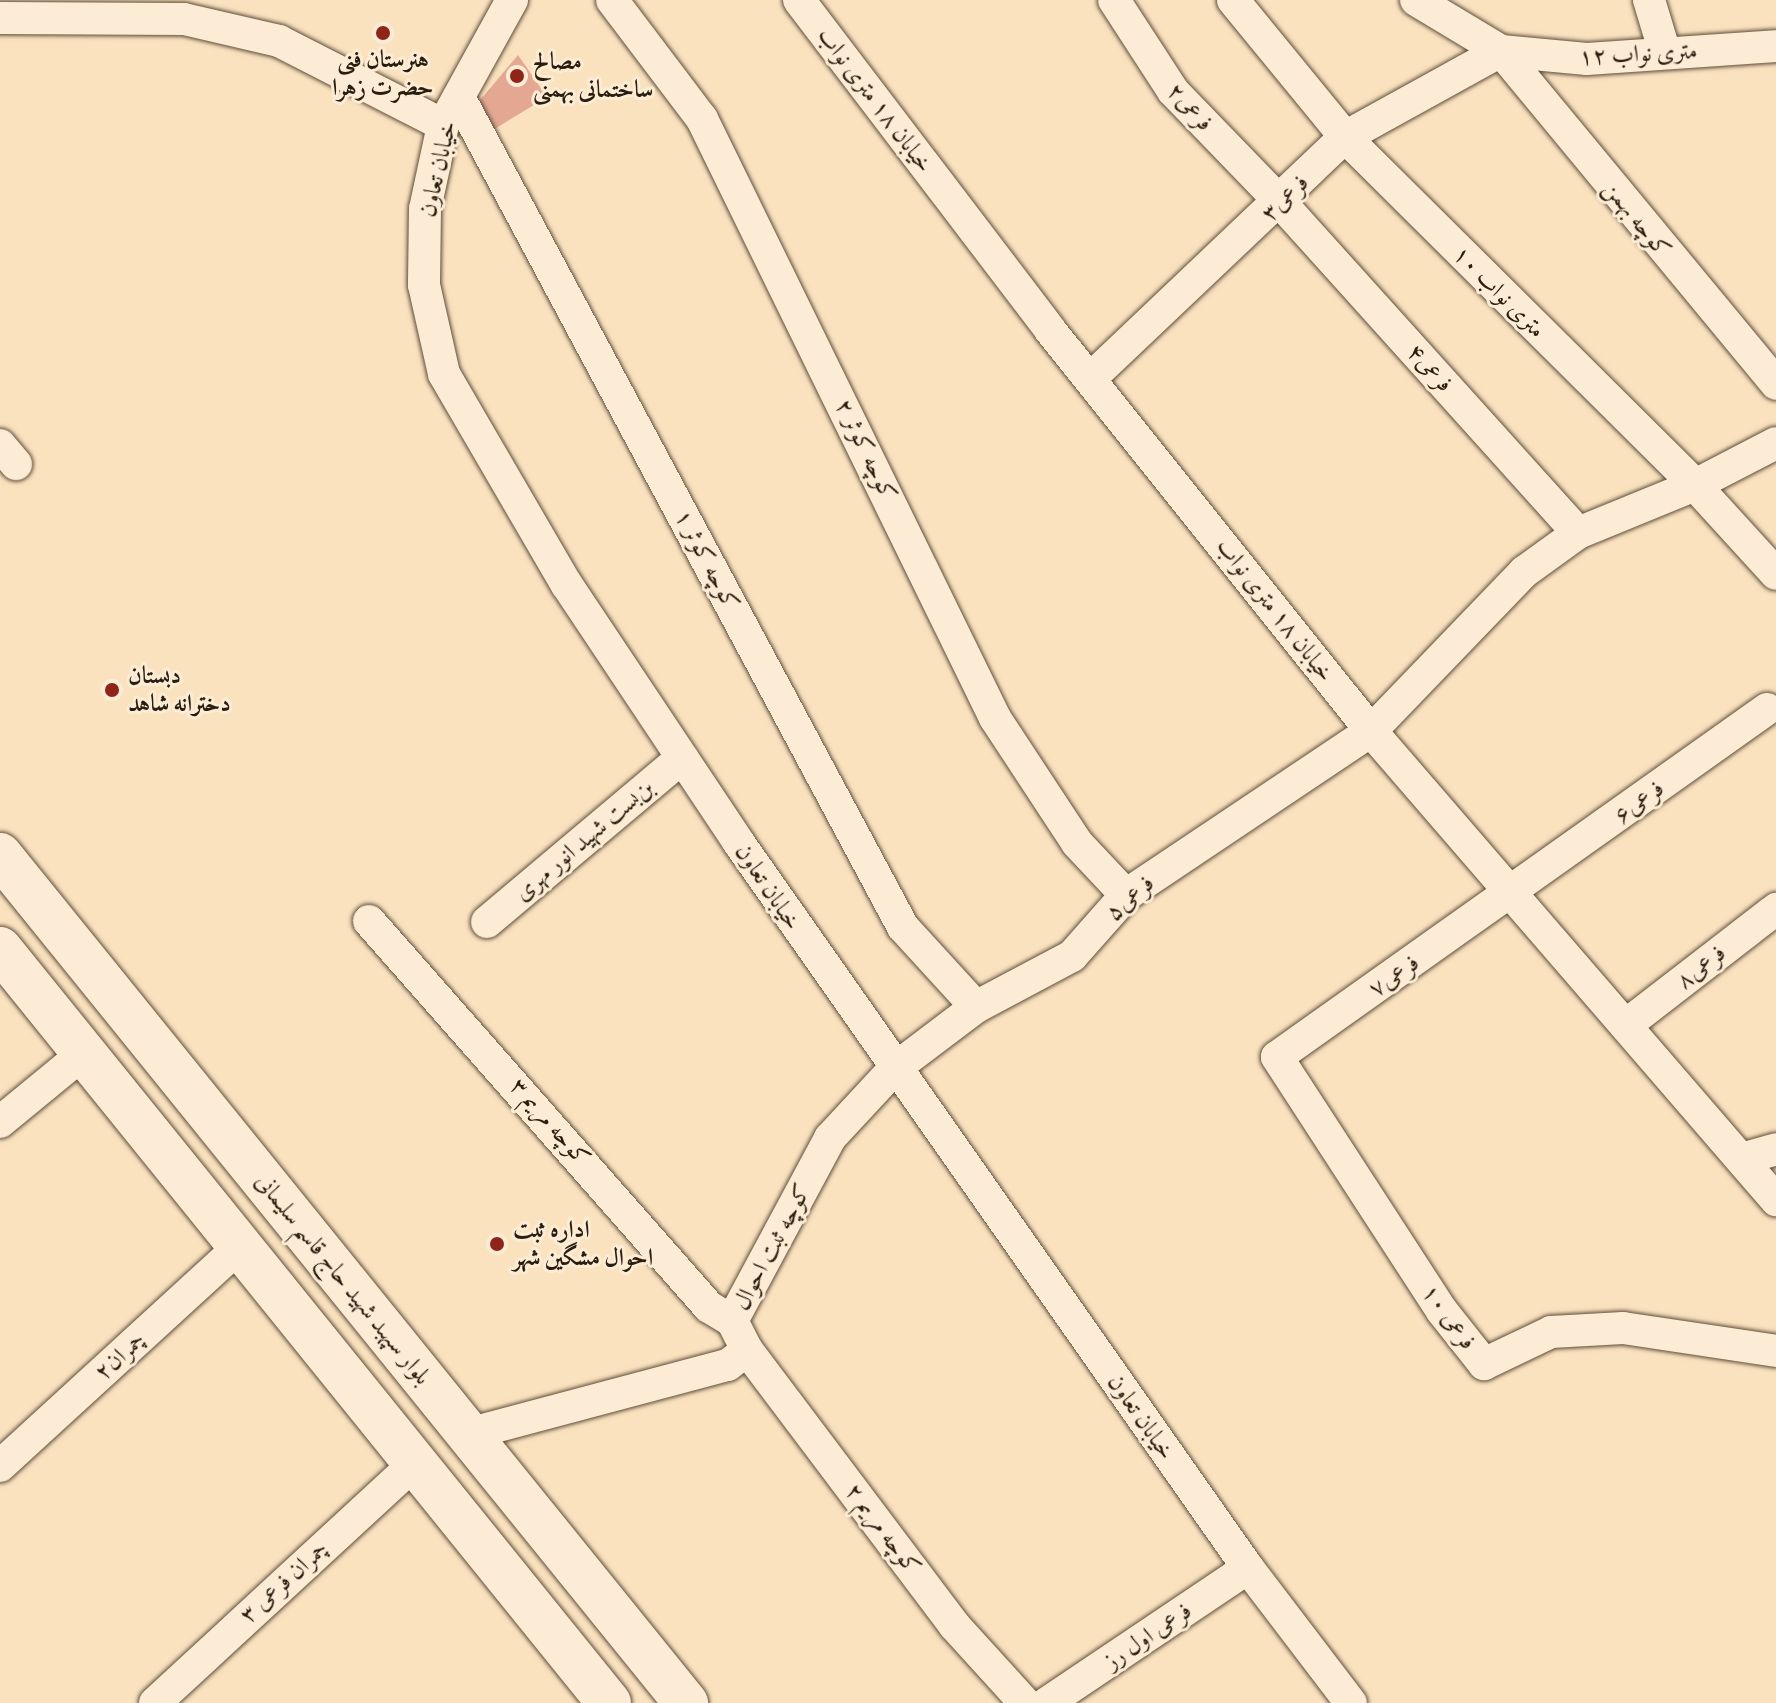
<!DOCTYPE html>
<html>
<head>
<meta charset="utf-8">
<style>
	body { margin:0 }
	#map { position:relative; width:1776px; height:1703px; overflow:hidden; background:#fbe2bf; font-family:Alegreya,Amiri,serif }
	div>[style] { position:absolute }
	.building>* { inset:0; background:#e3a792 }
	.roads { filter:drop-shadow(0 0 2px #5e4e3a) drop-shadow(0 0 2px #5e4e3a) }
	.minor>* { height:32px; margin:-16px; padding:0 16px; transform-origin:16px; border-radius:16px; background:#fcecd5 }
	.secondary>* { height:44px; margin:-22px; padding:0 22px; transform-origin:22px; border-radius:22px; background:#fcecd5 }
	.dots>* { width:22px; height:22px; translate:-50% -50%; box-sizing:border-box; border:4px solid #fcecd5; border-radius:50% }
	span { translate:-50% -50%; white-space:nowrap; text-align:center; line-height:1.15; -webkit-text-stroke:6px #fcecd5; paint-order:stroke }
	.street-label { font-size:24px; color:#291d0e }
	.poi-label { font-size:24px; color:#291d0e; font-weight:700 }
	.left { translate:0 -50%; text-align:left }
</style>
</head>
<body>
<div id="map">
	<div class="building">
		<i style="clip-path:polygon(518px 55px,547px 97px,493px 130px,476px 105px)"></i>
	</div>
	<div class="roads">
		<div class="minor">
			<i style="left:512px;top:0;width:143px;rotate:118.9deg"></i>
			<i style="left:443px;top:125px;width:86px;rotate:102.1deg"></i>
			<i style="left:425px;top:209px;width:76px;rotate:90.8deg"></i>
			<i style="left:424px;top:285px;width:91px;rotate:77.3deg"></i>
			<i style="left:444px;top:374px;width:244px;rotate:59.8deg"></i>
			<i style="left:567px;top:585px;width:310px;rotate:56.3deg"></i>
			<i style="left:739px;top:843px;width:886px;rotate:54.93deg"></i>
			<i style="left:1248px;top:1568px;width:170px;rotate:52.7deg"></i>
			<i style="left:612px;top:0;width:149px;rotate:52.9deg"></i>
			<i style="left:702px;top:119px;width:667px;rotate:63.93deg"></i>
			<i style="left:995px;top:718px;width:149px;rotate:56.7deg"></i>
			<i style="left:1077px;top:843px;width:71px;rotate:46.7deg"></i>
			<i style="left:799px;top:0;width:415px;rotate:52.7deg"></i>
			<i style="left:1050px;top:330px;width:514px;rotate:51.32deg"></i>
			<i style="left:1371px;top:731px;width:620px;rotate:49.19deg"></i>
			<i style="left:1114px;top:0;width:108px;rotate:57deg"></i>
			<i style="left:1173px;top:91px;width:156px;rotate:46deg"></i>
			<i style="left:1281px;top:203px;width:444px;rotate:48deg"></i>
			<i style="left:1233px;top:0;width:177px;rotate:50.7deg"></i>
			<i style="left:1345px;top:137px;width:494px;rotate:44.8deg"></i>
			<i style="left:1695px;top:485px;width:120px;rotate:47.7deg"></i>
			<i style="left:1416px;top:0;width:99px;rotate:31deg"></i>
			<i style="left:1501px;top:51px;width:432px;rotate:50.4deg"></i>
			<i style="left:1649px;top:0;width:55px;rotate:73.2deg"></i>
			<i style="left:0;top:18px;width:184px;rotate:0.3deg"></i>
			<i style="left:184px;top:19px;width:98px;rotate:13deg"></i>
			<i style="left:279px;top:41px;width:184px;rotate:27.1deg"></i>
			<i style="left:1501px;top:51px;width:86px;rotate:5.3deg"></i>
			<i style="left:1587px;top:59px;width:189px;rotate:-3.9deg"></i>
			<i style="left:459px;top:97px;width:941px;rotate:61.86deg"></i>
			<i style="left:903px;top:927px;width:108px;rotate:47.6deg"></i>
			<i style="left:1092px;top:377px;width:349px;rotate:-43.5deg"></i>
			<i style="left:1345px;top:137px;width:178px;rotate:-28.9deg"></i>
			<i style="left:0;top:445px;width:25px;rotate:50deg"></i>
			<i style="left:1767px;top:709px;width:601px;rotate:144.62deg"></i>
			<i style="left:1277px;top:1057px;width:303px;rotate:57deg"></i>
			<i style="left:1442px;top:1311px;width:68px;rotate:51.6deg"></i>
			<i style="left:1484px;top:1364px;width:74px;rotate:-25.5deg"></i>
			<i style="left:1551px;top:1332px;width:72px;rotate:-3.2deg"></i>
			<i style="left:1623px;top:1328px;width:155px;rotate:8.5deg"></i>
			<i style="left:369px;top:921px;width:514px;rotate:48.63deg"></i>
			<i style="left:709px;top:1307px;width:27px;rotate:31deg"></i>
			<i style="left:487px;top:922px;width:255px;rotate:-40.1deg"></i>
			<i style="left:1626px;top:1025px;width:190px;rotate:-37.7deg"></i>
			<i style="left:0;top:1122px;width:109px;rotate:-39.4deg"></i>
			<i style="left:1742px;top:1159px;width:35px;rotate:-16deg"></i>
			<i style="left:747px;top:1350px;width:344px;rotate:53deg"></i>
			<i style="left:954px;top:1625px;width:105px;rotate:47.7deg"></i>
			<i style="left:468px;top:1434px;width:269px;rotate:-14.9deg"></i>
			<i style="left:728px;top:1365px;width:24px;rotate:-38deg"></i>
			<i style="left:747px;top:1350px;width:33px;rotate:-117deg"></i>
			<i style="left:732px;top:1321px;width:208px;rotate:-61.8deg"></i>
			<i style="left:830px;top:1138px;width:94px;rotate:-47.2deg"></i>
			<i style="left:894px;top:1069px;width:103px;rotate:-37.1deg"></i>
			<i style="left:976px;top:1007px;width:109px;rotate:-28deg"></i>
			<i style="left:1072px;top:956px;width:81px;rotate:-48.5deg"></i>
			<i style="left:1126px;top:895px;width:295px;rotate:-33.8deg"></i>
			<i style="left:1371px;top:731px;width:221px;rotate:-46.1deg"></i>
			<i style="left:1524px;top:572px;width:67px;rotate:-35.8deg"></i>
			<i style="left:1578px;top:533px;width:126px;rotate:-22.3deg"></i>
			<i style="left:1695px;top:485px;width:91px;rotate:-27.4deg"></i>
			<i style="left:0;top:1466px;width:326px;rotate:-42.5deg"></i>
			<i style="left:155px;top:1703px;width:354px;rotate:-42.7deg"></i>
			<i style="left:1047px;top:1703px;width:242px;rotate:-33.9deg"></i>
		</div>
		<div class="secondary">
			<i style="left:0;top:855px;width:1091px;rotate:51.03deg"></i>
			<i style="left:0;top:949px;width:969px;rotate:51.07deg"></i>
		</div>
	</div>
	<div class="dots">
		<i style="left:383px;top:33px;background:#8f2418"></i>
		<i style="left:517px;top:76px;background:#8f2418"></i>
		<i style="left:112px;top:690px;background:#8f2418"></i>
		<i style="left:497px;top:1244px;background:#8f2418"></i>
	</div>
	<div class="street-label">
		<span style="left:1638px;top:54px;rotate:-3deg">۱۲ متری نواب</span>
		<span style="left:875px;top:100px;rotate:53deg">خیابان ۱۸ متری نواب</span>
		<span style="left:1190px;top:107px;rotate:48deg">فرعی۲</span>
		<span style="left:438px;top:169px;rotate:-77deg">خیابان تعاون</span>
		<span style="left:1285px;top:198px;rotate:-44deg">فرعی۳</span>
		<span style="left:1637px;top:219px;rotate:51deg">کوچه بهمن</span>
		<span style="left:1499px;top:292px;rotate:45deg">۱۰ متری نواب</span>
		<span style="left:1430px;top:368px;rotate:48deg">فرعی۴</span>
		<span style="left:866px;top:450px;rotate:64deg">کوچه کوثر ۲</span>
		<span style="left:707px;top:560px;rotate:62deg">کوچه کوثر ۱</span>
		<span style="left:1275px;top:610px;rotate:52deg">خیابان ۱۸ متری نواب</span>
		<span style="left:1639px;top:802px;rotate:-36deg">فرعی۶</span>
		<span style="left:584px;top:840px;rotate:-40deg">بن‌بست شهید انور مهری</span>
		<span style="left:768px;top:887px;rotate:56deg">خیابان تعاون</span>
		<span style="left:1130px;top:898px;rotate:-41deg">فرعی۵</span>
		<span style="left:1701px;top:967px;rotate:-38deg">فرعی۸</span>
		<span style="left:1394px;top:976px;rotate:-35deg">فرعی۷</span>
		<span style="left:550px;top:1122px;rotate:49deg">کوچه مریم ۳</span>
		<span style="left:772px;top:1247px;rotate:-62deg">کوچه ثبت احوال</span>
		<span style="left:343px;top:1279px;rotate:51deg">بلوار سپهبد شهید حاج قاسم سلیمانی</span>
		<span style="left:1449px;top:1317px;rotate:54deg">فرعی ۱۰</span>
		<span style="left:120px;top:1356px;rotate:-42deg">چمران۲</span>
		<span style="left:1141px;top:1417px;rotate:55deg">خیابان تعاون</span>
		<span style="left:883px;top:1529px;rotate:53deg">کوچه مریم ۲</span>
		<span style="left:284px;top:1582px;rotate:-42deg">چمران فرعی ۳</span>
		<span style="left:1148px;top:1636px;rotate:-34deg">فرعی اول رز</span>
	</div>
	<div class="poi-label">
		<span style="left:383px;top:74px">هنرستان فنی<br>حضرت زهرا</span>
		<span class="left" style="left:533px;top:76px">مصالح<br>ساختمانی بهمنی</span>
		<span class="left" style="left:128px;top:690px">دبستان<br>دخترانه شاهد</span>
		<span class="left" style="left:513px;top:1244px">اداره ثبت<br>احوال مشگین شهر</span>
	</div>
</div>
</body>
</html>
